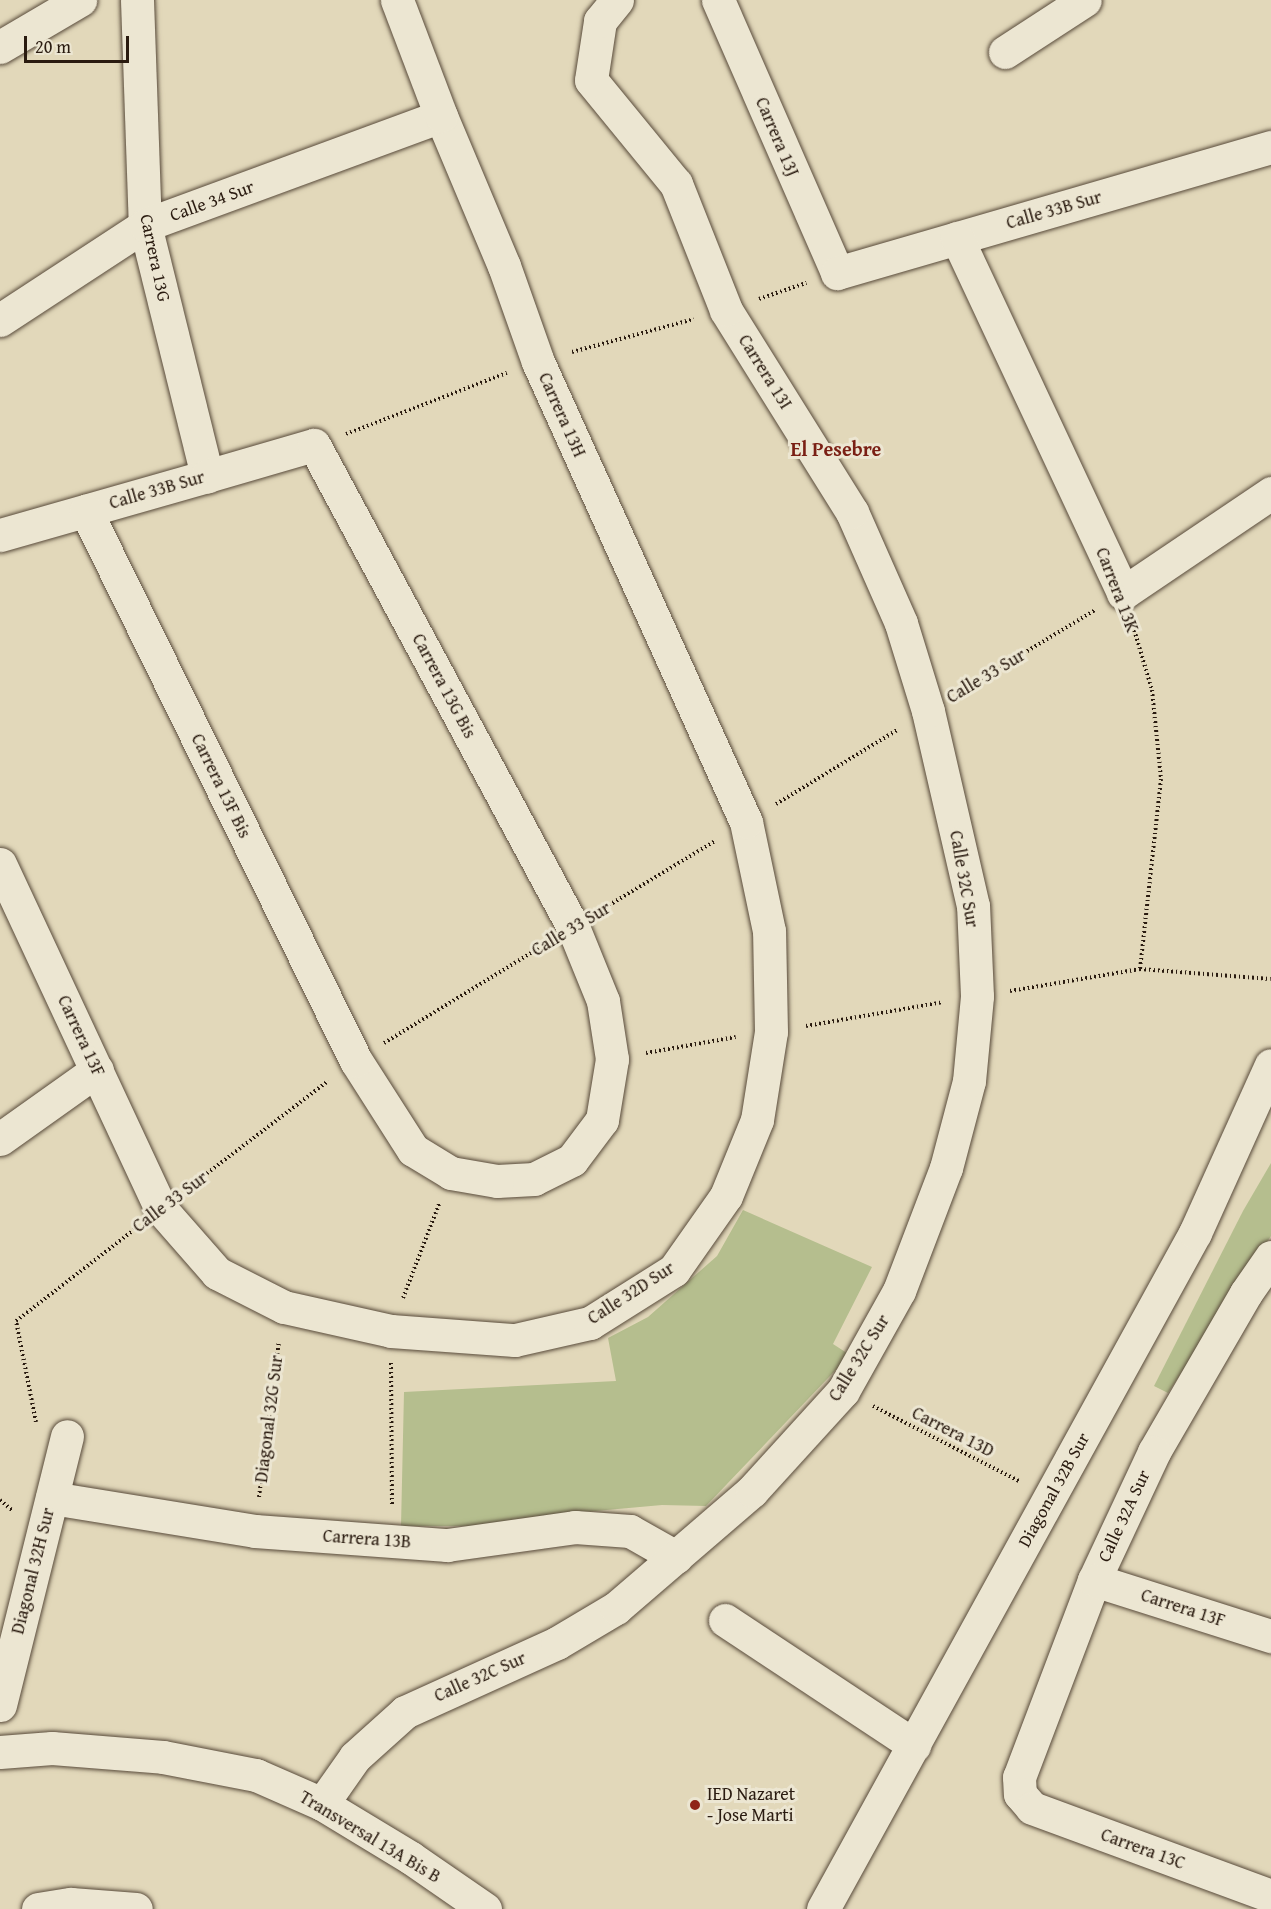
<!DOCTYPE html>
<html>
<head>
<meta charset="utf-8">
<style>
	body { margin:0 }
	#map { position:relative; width:1271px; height:1909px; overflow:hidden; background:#e2d8ba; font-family:"Gentium Book Plus",serif }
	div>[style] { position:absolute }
	.green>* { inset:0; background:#b5be8e }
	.path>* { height:4px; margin-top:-2px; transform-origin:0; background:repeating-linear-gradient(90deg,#2a1b10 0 1.5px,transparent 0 4.5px) }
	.roads { filter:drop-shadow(0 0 2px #584a3a) drop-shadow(0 0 2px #584a3a) }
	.minor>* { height:33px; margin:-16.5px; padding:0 16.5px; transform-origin:16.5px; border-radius:16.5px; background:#ece6d2 }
	.dots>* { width:16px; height:16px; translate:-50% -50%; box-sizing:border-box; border:3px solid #ece6d2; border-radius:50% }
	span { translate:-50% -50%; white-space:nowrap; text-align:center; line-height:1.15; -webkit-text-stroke:6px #ece6d2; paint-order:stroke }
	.street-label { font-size:18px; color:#2a1b10 }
	.poi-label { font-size:18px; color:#2a1b10 }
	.left { translate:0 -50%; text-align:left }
	.neighbourhood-label { font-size:20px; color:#7a1f14; font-weight:700 }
	.scale { position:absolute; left:24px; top:36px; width:105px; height:27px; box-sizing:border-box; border:3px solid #2a1b10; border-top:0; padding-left:8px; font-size:18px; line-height:21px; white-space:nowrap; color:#2a1b10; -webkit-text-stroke:4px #ece6d2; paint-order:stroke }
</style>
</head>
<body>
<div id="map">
	<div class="green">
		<i style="clip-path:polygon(1271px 1163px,1271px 1236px,1168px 1393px,1154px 1386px,1243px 1211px)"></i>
		<i style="clip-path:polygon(743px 1210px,872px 1267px,833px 1344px,850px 1355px,706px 1506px,662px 1505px,540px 1516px,478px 1526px,401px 1526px,404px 1392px,616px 1381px,608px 1338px,648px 1317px,717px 1256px)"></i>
	</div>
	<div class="path">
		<i style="left:759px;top:299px;width:50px;rotate:-18.8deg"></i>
		<i style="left:572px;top:352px;width:126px;rotate:-15.1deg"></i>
		<i style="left:346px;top:434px;width:172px;rotate:-20.8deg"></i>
		<i style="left:1133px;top:626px;width:67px;rotate:73.5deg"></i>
		<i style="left:1152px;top:690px;width:89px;rotate:84.2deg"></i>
		<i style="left:1161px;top:779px;width:191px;rotate:96.3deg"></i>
		<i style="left:958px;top:693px;width:160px;rotate:-31.2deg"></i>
		<i style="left:776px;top:804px;width:142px;rotate:-31.4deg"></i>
		<i style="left:601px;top:910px;width:133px;rotate:-31.2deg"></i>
		<i style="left:1010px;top:991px;width:132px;rotate:-9.6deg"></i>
		<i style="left:1140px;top:969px;width:131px;rotate:4.4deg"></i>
		<i style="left:806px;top:1026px;width:139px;rotate:-9.9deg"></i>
		<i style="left:384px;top:1043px;width:188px;rotate:-31.5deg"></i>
		<i style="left:646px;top:1053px;width:91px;rotate:-10.1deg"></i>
		<i style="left:189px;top:1187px;width:175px;rotate:-37.3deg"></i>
		<i style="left:403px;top:1298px;width:101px;rotate:-69deg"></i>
		<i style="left:391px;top:1363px;width:143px;rotate:89.6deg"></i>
		<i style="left:873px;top:1406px;width:166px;rotate:27.2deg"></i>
		<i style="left:36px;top:1422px;width:103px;rotate:-101.2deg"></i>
		<i style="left:16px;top:1321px;width:150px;rotate:-37.7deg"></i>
		<i style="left:259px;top:1497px;width:157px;rotate:-82.7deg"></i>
		<i style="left:0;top:1500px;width:17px;rotate:40deg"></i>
	</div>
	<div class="roads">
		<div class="minor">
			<i style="left:137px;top:0;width:225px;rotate:88deg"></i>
			<i style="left:145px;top:225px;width:259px;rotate:76.1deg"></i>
			<i style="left:718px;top:0;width:298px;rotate:66.4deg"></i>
			<i style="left:837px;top:273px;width:452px;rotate:-16.2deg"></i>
			<i style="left:0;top:47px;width:93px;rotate:-30.4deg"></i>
			<i style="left:1005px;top:52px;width:95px;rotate:-33deg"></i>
			<i style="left:957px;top:238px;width:392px;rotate:64.9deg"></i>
			<i style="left:1123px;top:593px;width:179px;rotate:-34deg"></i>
			<i style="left:0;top:320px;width:173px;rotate:-33.2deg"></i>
			<i style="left:145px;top:225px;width:315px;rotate:-20.2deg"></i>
			<i style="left:0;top:535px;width:215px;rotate:-15.9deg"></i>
			<i style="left:207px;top:476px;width:111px;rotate:-16.2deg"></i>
			<i style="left:314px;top:445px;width:547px;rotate:61.75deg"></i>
			<i style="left:573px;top:927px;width:80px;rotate:67.9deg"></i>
			<i style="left:603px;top:1001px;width:59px;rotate:81.2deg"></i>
			<i style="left:612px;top:1059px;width:62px;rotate:99.3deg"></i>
			<i style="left:602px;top:1120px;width:50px;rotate:126.9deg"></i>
			<i style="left:572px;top:1160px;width:42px;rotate:153.4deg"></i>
			<i style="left:534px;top:1179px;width:37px;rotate:177deg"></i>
			<i style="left:497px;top:1181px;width:47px;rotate:-170.1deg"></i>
			<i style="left:451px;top:1173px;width:44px;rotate:-148.8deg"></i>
			<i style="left:413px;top:1150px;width:106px;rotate:-122.6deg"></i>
			<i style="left:356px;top:1061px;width:613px;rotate:-116.15deg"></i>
			<i style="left:0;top:864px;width:381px;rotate:65deg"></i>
			<i style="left:161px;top:1209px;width:85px;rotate:48.8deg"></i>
			<i style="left:217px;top:1273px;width:75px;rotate:26.9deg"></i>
			<i style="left:284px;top:1307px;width:110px;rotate:12.6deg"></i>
			<i style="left:391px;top:1331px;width:124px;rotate:4.2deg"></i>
			<i style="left:515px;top:1340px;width:77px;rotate:-12.8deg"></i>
			<i style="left:590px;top:1323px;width:99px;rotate:-32.2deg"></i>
			<i style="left:674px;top:1270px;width:90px;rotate:-54.9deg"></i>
			<i style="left:726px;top:1196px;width:82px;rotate:-67.8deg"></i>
			<i style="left:757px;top:1120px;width:89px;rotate:-81deg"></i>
			<i style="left:771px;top:1032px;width:101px;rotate:-91.1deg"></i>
			<i style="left:769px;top:931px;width:111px;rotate:-101.9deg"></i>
			<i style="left:746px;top:822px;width:505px;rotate:-114.33deg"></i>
			<i style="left:538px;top:362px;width:102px;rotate:-109.5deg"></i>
			<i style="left:504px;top:266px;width:163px;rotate:-112.8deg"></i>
			<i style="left:441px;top:116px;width:124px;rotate:-110.8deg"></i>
			<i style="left:0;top:1139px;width:119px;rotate:-35.4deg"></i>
			<i style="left:1271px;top:1257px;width:44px;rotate:124.8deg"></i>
			<i style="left:1246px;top:1293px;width:184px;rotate:120.1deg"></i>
			<i style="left:1154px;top:1452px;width:141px;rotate:115.1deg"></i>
			<i style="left:1094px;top:1580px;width:211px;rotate:110.8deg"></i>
			<i style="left:1019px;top:1777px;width:17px;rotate:87deg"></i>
			<i style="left:1020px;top:1794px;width:18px;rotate:49deg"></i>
			<i style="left:1032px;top:1808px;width:255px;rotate:20.2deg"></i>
			<i style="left:52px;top:1498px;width:206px;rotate:9.2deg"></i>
			<i style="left:255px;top:1531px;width:193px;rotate:4.2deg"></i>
			<i style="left:447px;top:1545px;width:129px;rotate:-8deg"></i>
			<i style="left:575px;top:1527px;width:55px;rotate:4.2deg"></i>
			<i style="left:630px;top:1531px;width:53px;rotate:29.5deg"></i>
			<i style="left:1094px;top:1580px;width:186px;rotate:17.6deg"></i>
			<i style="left:725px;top:1620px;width:227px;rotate:33.5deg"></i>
			<i style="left:0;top:1705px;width:277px;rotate:-76deg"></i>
			<i style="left:0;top:1752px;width:52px;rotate:-4.4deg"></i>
			<i style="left:52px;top:1748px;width:111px;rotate:4.6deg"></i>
			<i style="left:163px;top:1757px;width:95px;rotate:11deg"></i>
			<i style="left:256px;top:1775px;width:72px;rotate:23.7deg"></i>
			<i style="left:322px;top:1804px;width:104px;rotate:31.2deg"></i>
			<i style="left:411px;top:1858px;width:90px;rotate:34.6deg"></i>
			<i style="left:322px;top:1804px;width:57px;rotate:-54.9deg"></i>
			<i style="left:355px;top:1757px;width:67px;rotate:-42deg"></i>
			<i style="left:405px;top:1712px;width:167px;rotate:-24.4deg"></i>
			<i style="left:557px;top:1643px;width:69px;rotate:-30.7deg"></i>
			<i style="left:616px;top:1608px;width:179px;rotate:-40.7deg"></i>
			<i style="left:752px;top:1491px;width:135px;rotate:-47.7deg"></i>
			<i style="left:843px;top:1391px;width:115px;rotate:-60.8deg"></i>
			<i style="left:899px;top:1291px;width:132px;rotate:-69.1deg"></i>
			<i style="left:946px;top:1168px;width:90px;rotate:-75.2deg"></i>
			<i style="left:969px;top:1081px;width:85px;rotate:-84.6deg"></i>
			<i style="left:977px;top:996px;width:90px;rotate:-92.5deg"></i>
			<i style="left:973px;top:906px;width:200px;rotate:-103deg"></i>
			<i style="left:928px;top:711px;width:92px;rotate:-107.1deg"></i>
			<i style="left:901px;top:623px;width:121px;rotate:-113.8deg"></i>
			<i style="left:852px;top:512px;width:238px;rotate:-122deg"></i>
			<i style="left:726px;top:310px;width:136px;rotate:-111.6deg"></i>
			<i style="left:676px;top:184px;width:134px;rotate:-129.3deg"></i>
			<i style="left:591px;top:80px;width:60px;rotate:-81.3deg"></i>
			<i style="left:600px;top:21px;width:27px;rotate:-51deg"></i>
			<i style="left:38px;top:1909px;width:33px;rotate:-9deg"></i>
			<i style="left:71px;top:1904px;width:65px;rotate:4.4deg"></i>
			<i style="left:823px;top:1909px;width:772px;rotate:-61.18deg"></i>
			<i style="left:1195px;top:1233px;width:184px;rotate:-65.7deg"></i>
		</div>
	</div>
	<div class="dots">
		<i style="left:695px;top:1805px;background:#8f2418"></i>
	</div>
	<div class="street-label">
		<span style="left:777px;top:137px;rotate:67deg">Carrera 13J</span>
		<span style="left:212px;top:201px;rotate:-20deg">Calle 34 Sur</span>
		<span style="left:1054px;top:210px;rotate:-16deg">Calle 33B Sur</span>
		<span style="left:155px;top:258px;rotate:78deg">Carrera 13G</span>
		<span style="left:765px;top:372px;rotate:58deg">Carrera 13I</span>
		<span style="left:562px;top:415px;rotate:66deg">Carrera 13H</span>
		<span style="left:157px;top:490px;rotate:-16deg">Calle 33B Sur</span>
		<span style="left:1117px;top:590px;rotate:69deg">Carrera 13K</span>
		<span style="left:986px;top:676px;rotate:-31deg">Calle 33 Sur</span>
		<span style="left:444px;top:686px;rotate:62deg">Carrera 13G Bis</span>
		<span style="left:221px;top:786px;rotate:64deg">Carrera 13F Bis</span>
		<span style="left:964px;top:879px;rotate:80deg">Calle 32C Sur</span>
		<span style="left:571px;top:929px;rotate:-31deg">Calle 33 Sur</span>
		<span style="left:81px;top:1036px;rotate:65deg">Carrera 13F</span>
		<span style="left:170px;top:1202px;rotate:-37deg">Calle 33 Sur</span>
		<span style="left:631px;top:1293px;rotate:-33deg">Calle 32D Sur</span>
		<span style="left:859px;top:1358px;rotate:-58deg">Calle 32C Sur</span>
		<span style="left:269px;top:1419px;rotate:-83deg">Diagonal 32G Sur</span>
		<span style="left:953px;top:1432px;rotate:27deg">Carrera 13D</span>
		<span style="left:1054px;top:1490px;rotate:-61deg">Diagonal 32B Sur</span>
		<span style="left:1124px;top:1516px;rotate:-65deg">Calle 32A Sur</span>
		<span style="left:367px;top:1539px;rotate:4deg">Carrera 13B</span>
		<span style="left:33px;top:1571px;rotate:-76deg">Diagonal 32H Sur</span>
		<span style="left:1183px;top:1608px;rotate:18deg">Carrera 13F</span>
		<span style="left:480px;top:1677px;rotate:-24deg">Calle 32C Sur</span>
		<span style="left:370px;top:1837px;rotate:31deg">Transversal 13A Bis B</span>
		<span style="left:1143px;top:1849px;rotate:20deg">Carrera 13C</span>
	</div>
	<div class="poi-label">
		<span class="left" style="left:707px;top:1805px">IED Nazaret<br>- Jose Marti</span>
	</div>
	<div class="neighbourhood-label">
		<span style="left:836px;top:448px">El Pesebre</span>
	</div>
	<div class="scale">20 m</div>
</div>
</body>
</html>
